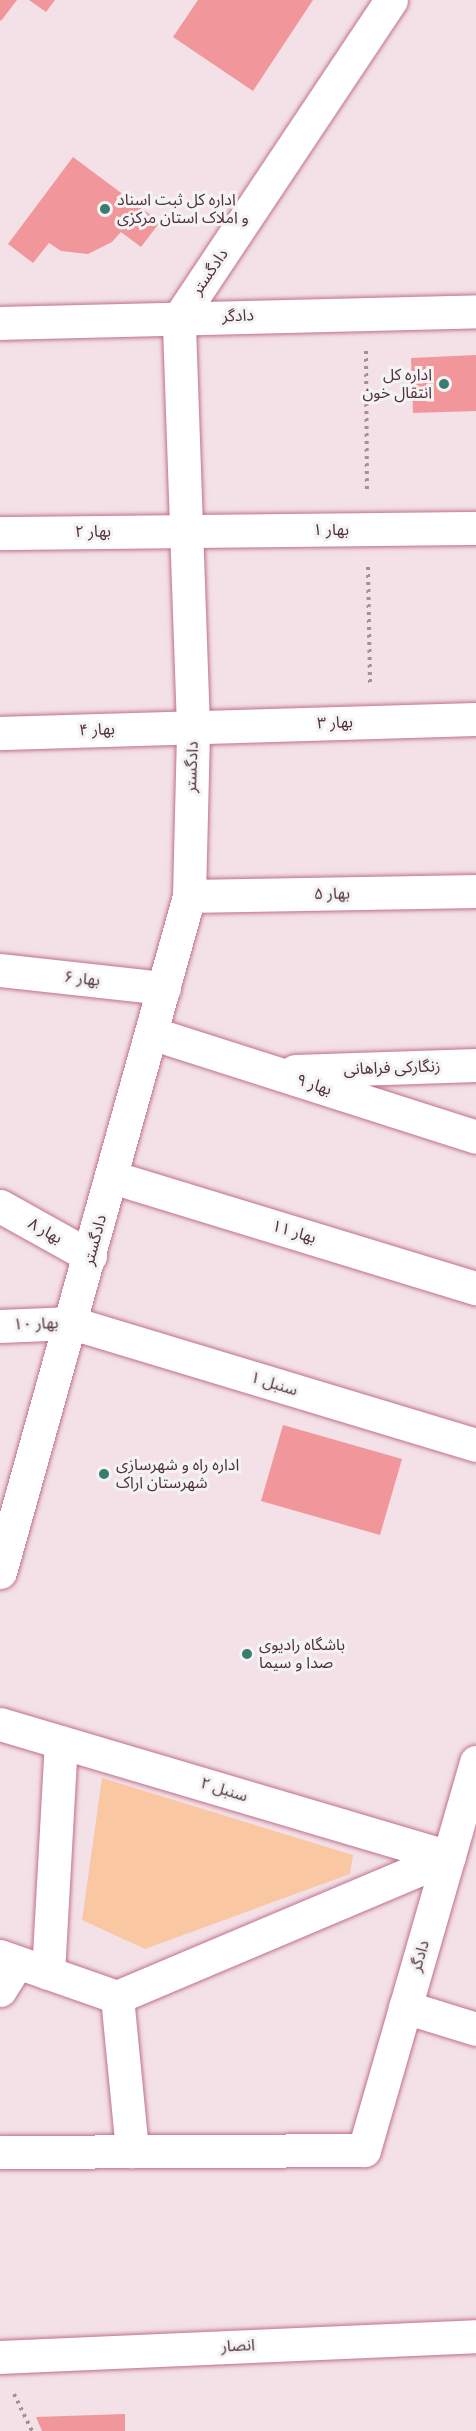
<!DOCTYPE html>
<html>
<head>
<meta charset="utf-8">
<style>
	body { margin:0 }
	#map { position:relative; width:476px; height:2431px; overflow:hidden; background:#f3e1e7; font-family:"Public Sans","Noto Sans Arabic",sans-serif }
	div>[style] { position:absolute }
	.green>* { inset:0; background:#fac7a3 }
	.building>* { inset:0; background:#f1979b }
	.path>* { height:4px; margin-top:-2px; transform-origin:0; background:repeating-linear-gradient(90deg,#a88e97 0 3px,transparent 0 7.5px) }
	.roads { filter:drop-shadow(0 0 2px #c1708e) drop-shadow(0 0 2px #c1708e) }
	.minor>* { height:33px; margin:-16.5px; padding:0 16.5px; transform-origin:16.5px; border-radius:16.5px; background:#fff }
	.dots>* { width:16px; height:16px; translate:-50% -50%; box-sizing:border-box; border:3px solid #f3f3f3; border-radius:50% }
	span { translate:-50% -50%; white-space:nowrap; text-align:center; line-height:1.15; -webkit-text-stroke:6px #f3f3f3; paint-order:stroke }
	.poi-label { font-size:16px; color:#522f3c }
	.left { translate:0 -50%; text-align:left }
	.right { translate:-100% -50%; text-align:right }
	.street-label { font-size:16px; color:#522f3c }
</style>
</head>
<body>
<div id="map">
	<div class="green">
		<i style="clip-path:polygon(102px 1778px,353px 1855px,350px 1874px,145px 1949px,82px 1920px)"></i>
	</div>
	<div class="building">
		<i style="clip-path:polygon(0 0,17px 0,1px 21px,0 20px)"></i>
		<i style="clip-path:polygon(29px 0,55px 0,46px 12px)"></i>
		<i style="clip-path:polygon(198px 0,313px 0,253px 91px,173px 37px)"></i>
		<i style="clip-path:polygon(73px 157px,160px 222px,141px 247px,121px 232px,112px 242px,88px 254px,61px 251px,49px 243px,33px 263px,8px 244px)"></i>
		<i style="clip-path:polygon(476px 355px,476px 411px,413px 413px,411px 358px)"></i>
		<i style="clip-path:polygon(283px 1425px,402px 1459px,380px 1535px,261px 1501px)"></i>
		<i style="clip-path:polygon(125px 2414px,125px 2431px,42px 2431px,36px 2417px)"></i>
	</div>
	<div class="path">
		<i style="left:366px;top:351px;width:142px;rotate:89.6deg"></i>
		<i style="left:368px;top:567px;width:118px;rotate:89deg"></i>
		<i style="left:14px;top:2394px;width:41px;rotate:64.1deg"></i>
	</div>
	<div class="roads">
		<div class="minor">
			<i style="left:0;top:323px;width:476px;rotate:-1.4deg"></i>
			<i style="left:0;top:533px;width:476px;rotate:-0.6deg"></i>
			<i style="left:0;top:733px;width:476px;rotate:-1.7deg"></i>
			<i style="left:189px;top:896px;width:287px;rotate:-1deg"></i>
			<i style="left:0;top:970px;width:165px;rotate:6.3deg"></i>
			<i style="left:151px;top:1033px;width:341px;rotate:17.7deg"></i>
			<i style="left:295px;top:1071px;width:181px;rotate:-1.9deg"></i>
			<i style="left:112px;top:1177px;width:381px;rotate:17deg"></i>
			<i style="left:0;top:1206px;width:103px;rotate:29.1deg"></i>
			<i style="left:0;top:1326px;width:72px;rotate:-2.4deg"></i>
			<i style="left:72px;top:1323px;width:422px;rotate:16.8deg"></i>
			<i style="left:0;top:1572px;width:702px;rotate:-74.38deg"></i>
			<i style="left:189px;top:896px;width:169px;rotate:-88.6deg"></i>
			<i style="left:193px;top:727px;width:409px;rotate:-92deg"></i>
			<i style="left:179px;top:318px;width:382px;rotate:-56.3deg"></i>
			<i style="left:0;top:1724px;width:468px;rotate:16.5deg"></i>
			<i style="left:0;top:1956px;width:124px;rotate:19.3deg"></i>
			<i style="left:117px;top:1997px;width:360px;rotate:-22.9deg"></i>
			<i style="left:48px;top:1973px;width:231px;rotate:-86.8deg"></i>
			<i style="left:0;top:1990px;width:32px;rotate:-58deg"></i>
			<i style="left:117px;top:1997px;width:155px;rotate:84.4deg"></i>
			<i style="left:405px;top:2007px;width:74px;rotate:17.2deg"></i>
			<i style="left:0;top:2152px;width:364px;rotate:-0.3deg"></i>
			<i style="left:364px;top:2150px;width:404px;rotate:-73.9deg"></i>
			<i style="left:0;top:2357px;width:476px;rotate:-2.5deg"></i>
		</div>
	</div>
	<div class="dots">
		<i style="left:105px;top:209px;background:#3a7c6d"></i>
		<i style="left:444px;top:384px;background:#3a7c6d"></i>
		<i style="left:104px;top:1474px;background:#3a7c6d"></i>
		<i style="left:247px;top:1654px;background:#3a7c6d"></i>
	</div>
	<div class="poi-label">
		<span class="left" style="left:117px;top:209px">اداره کل ثبت اسناد<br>و املاک استان مرکزی</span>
		<span class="right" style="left:432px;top:384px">اداره کل<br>انتقال خون</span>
		<span class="left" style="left:116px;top:1474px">اداره راه و شهرسازی<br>شهرستان اراک</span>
		<span class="left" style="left:259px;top:1654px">باشگاه رادیوی<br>صدا و سیما</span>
	</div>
	<div class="street-label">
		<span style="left:210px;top:272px;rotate:-56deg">دادگستر</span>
		<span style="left:238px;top:316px;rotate:-2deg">دادگر</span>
		<span style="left:331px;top:530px">بهار ۱</span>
		<span style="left:93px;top:532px;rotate:-1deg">بهار ۲</span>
		<span style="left:335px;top:723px;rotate:-2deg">بهار ۳</span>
		<span style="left:97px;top:730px;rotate:-2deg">بهار ۴</span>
		<span style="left:192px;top:767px;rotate:-88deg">دادگستر</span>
		<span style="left:332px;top:894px;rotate:-1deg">بهار ۵</span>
		<span style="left:82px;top:979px;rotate:6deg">بهار ۶</span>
		<span style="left:392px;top:1068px;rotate:-2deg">زنگارکی فراهانی</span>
		<span style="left:314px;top:1085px;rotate:18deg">بهار ۹</span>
		<span style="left:45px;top:1231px;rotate:29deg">بهار ۸</span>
		<span style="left:294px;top:1232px;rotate:17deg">بهار ۱۱</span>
		<span style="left:95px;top:1240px;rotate:-75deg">دادگستر</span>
		<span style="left:36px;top:1324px;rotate:-2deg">بهار ۱۰</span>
		<span style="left:274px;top:1384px;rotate:17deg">سنبل ۱</span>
		<span style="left:224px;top:1790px;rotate:17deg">سنبل ۲</span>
		<span style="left:420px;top:1956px;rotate:-74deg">دادگر</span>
		<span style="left:238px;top:2346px;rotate:-3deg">انصار</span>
	</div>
</div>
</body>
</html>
